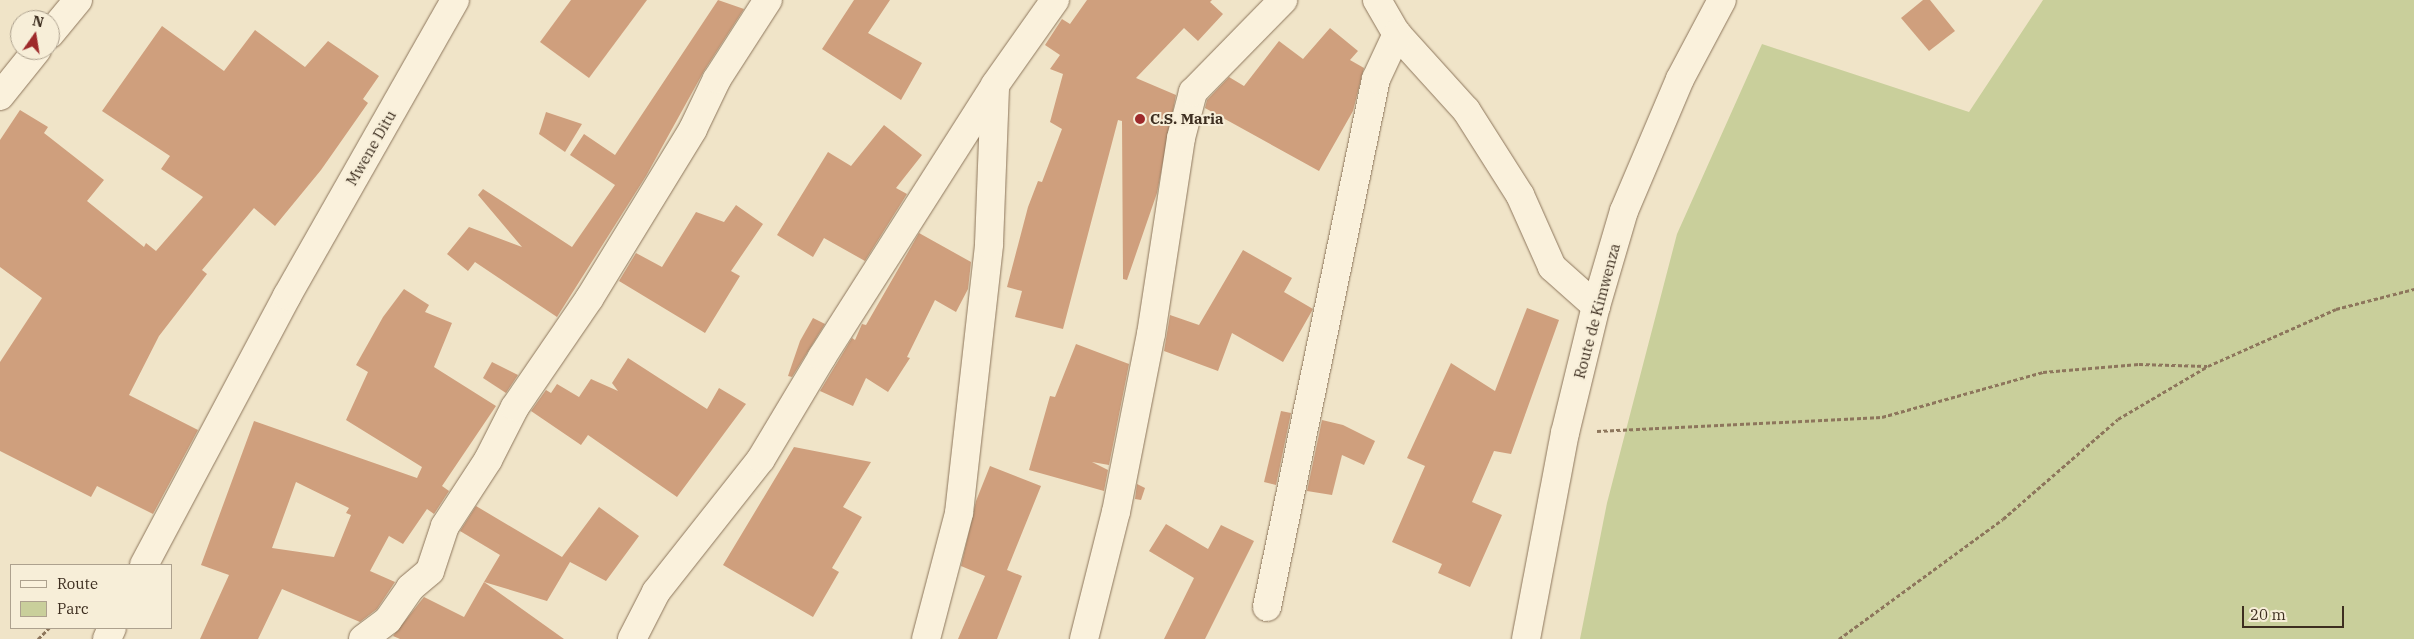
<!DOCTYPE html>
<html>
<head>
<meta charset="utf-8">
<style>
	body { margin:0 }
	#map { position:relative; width:2414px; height:639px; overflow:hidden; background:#f0e4c8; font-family:"IBM Plex Serif",serif }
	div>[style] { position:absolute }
	.green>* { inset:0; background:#c9cf9b }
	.building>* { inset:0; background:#cf9f7d }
	.path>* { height:3px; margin-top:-1.5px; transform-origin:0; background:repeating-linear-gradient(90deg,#8d765c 0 4px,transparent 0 6.5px) }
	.roads { filter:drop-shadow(0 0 1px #8d765c) drop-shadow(0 0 1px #8d765c) }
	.minor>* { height:28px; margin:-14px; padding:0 14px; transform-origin:14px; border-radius:14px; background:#faf1dc }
	.tertiary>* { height:28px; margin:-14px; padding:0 14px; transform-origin:14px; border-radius:14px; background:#faf1dc }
	.dots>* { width:14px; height:14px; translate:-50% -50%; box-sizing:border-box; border:2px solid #f7eed8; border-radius:50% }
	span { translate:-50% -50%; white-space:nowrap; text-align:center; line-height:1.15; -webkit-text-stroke:4px #f7eed8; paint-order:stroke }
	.poi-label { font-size:15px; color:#3d2e20; font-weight:700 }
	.left { translate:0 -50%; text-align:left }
	.street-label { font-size:15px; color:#3d2e20 }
	.legend { position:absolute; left:10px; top:564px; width:162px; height:65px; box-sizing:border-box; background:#f7eed8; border:1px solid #ada18e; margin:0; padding:6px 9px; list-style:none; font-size:15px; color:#3d2e20 }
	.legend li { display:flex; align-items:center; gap:10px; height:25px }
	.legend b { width:25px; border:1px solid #ada18e }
	.north { position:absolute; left:10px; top:10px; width:50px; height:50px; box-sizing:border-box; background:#f7eed8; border:1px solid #ada18e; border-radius:50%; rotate:13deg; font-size:14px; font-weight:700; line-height:20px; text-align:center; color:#3d2e20 }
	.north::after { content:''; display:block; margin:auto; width:18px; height:22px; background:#9e2a2b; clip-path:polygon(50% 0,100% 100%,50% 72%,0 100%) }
	.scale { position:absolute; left:2242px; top:606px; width:102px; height:22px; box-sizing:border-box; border:2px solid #3d2e20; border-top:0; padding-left:6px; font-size:15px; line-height:18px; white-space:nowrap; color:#3d2e20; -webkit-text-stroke:4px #f7eed8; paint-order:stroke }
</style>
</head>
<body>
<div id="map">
	<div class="green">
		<i style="clip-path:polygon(2043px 0,2414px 0,2414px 639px,1580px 639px,1607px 503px,1677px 234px,1762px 44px,1969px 112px)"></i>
	</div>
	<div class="building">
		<i style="clip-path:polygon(571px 0,647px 0,589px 78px,540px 42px)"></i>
		<i style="clip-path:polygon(718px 0,744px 9px,704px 71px,646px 176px,557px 317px,475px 262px,468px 271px,447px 254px,469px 227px,522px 247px,478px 195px,483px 189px,572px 247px,615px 185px,570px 155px,584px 134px,615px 155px)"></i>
		<i style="clip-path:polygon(854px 0,890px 0,868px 33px,922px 63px,901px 100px,822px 49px)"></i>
		<i style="clip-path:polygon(1087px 0,1212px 0,1210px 2px,1223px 14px,1198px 41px,1184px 28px,1136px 78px,1176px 95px,1157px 193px,1127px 280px,1123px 279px,1122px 121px,1118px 120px,1063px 329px,1015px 317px,1022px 291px,1007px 287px,1028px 207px,1038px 181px,1042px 182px,1062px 129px,1050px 122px,1063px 74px,1050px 69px,1060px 55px,1045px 45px,1062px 19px,1070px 24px)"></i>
		<i style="clip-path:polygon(1923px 0,1930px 0,1955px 31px,1929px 51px,1901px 18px)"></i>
		<i style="clip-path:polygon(162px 26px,224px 71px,255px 30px,305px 67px,328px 41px,379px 76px,363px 99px,368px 103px,321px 170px,275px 226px,254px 208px,202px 270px,207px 274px,159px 336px,129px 395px,198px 430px,153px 514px,97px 486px,91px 497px,0 451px,0 362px,42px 298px,0 267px,0 140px,20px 110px,48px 127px,44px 133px,104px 180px,87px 201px,144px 247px,146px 243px,156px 251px,203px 197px,161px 169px,170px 156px,102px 111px)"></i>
		<i style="clip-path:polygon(1330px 28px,1358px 51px,1350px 60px,1364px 68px,1353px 111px,1319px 171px,1205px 108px,1207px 100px,1229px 77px,1244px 86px,1279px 41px,1303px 59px)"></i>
		<i style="clip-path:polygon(546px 112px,582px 124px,565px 152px,539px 134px)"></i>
		<i style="clip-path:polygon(884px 125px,922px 155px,896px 188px,907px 194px,865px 261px,824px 238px,813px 257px,777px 235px,828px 152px,851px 166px)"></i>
		<i style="clip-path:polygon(736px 205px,763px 224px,731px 271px,740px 276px,705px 333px,619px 281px,636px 253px,662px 267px,696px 212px,724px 222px)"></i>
		<i style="clip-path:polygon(919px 233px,971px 262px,968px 289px,956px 312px,935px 300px,907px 357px,910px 358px,888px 392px,866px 378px,853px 406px,820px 391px,852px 338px,855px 340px,862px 324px,866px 325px)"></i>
		<i style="clip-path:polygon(1243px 250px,1292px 278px,1284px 292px,1313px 309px,1283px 362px,1232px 333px,1218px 371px,1164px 351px,1170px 315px,1199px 325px)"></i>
		<i style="clip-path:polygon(evenodd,404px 289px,429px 305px,425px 312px,452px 323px,434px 367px,496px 406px,442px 486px,449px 491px,434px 514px,427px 509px,403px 544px,389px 536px,390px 534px,370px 571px,395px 582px,377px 609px,360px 622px,282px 589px,258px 639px,200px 639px,229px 575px,201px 565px,254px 421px,417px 478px,422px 467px,346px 420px,368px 372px,356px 365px,383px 317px,404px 289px,296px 482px,349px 508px,346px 513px,351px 515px,334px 557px,272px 548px,296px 482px)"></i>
		<i style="clip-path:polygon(1527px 308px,1559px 320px,1511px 454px,1494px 451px,1472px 502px,1502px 515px,1470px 587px,1438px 573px,1442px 564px,1392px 542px,1425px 466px,1407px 458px,1451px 363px,1495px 391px)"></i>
		<i style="clip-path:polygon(813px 318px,825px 324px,792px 377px,788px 376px,800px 341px)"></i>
		<i style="clip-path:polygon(1076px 344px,1129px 364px,1109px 465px,1092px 462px,1108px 470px,1104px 491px,1029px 470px,1050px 396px,1055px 397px)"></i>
		<i style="clip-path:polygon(628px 358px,707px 409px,719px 388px,746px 404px,677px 497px,588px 435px,581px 445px,531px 411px,546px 390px,551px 393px,557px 384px,579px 397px,591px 379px,618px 391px,612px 383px)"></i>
		<i style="clip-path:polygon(492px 362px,518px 375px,506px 393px,483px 378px)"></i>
		<i style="clip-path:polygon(1281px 411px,1291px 413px,1276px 485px,1264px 482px)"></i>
		<i style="clip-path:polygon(1322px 420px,1343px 425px,1375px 441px,1364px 465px,1342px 455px,1332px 495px,1307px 491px)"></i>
		<i style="clip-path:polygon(794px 447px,871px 462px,843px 507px,862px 517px,832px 568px,839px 572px,813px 617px,723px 565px)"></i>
		<i style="clip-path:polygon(990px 466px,1041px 486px,1007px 570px,1022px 576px,997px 639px,958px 639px,985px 576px,961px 566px,976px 501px)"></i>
		<i style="clip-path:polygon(1137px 484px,1145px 488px,1141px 500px,1135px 499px)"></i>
		<i style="clip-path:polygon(476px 506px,562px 557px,599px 507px,639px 536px,606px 581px,570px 562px,547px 601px,484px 582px,500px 555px,460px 531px)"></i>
		<i style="clip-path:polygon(1166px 524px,1208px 549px,1221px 525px,1254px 541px,1205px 639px,1164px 639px,1194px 578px,1149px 551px)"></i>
		<i style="clip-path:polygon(484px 582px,564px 639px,400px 639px,393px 636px,424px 597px,464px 617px)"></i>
	</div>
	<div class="path">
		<i style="left:1597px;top:431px;width:285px;rotate:-2.8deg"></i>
		<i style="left:1882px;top:417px;width:167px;rotate:-15.6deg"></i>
		<i style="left:2043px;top:372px;width:96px;rotate:-4.8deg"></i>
		<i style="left:2139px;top:364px;width:68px;rotate:1.7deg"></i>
		<i style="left:38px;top:639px;width:16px;rotate:-45deg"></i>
		<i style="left:1839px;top:639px;width:203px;rotate:-36.2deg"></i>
		<i style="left:2003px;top:519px;width:152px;rotate:-41deg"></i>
		<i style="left:2118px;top:419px;width:104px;rotate:-30.5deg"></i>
		<i style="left:2208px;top:366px;width:140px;rotate:-24deg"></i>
		<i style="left:2336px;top:309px;width:81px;rotate:-14.4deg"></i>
	</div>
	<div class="roads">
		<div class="minor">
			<i style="left:1377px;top:0;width:39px;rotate:60deg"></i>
			<i style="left:1397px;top:34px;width:103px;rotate:47.8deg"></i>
			<i style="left:1466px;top:110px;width:101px;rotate:57.6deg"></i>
			<i style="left:1520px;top:195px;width:79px;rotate:66deg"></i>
			<i style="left:1552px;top:267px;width:59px;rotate:41.6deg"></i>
			<i style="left:50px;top:34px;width:44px;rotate:-50.5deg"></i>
			<i style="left:0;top:96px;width:59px;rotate:-51.2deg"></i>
			<i style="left:144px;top:565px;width:305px;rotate:-62deg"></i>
			<i style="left:287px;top:296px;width:340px;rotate:-60.4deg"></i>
			<i style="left:1267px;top:607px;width:539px;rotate:-78.34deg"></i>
			<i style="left:1376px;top:79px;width:50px;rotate:-65deg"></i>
			<i style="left:107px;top:639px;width:12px;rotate:-66deg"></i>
			<i style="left:363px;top:639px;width:31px;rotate:-37deg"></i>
			<i style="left:388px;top:620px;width:39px;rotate:-55deg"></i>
			<i style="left:410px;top:588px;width:26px;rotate:-40deg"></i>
			<i style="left:430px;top:571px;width:47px;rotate:-71.6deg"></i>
			<i style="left:445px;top:526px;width:79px;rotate:-56.9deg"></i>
			<i style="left:488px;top:460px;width:59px;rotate:-63deg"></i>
			<i style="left:515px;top:407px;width:131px;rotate:-55.6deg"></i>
			<i style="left:589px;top:299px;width:199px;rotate:-58.5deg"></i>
			<i style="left:693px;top:129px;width:55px;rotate:-64.4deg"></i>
			<i style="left:717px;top:79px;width:94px;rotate:-57.2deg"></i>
			<i style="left:632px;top:639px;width:53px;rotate:-62.9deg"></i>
			<i style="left:656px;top:592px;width:169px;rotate:-51.7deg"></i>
			<i style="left:761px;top:459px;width:119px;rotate:-59.1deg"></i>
			<i style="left:822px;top:357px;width:322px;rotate:-57.5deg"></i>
			<i style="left:995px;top:85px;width:104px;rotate:-54.8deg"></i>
			<i style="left:926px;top:639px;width:130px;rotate:-75.3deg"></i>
			<i style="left:959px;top:513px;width:271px;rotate:-83.6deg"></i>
			<i style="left:989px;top:244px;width:157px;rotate:-87.8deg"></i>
			<i style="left:1084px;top:639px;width:131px;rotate:-75.9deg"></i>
			<i style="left:1116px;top:512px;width:181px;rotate:-78.9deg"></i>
			<i style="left:1151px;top:334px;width:198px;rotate:-81.3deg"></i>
			<i style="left:1181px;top:138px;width:48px;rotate:-75.4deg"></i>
			<i style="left:1193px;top:92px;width:129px;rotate:-45.6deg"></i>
		</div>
		<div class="tertiary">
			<i style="left:1526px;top:639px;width:210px;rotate:-79.3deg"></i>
			<i style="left:1565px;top:433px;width:131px;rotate:-76.3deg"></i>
			<i style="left:1596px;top:306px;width:99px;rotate:-73.6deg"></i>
			<i style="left:1624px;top:211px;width:143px;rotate:-67deg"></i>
			<i style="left:1680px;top:79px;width:89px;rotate:-62deg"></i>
		</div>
	</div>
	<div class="dots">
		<i style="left:1140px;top:119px;background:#9e2a2b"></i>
	</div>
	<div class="poi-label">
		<span class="left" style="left:1150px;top:119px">C.S. Maria</span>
	</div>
	<div class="street-label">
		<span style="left:371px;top:148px;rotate:-60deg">Mwene Ditu</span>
		<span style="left:1597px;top:311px;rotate:-75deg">Route de Kimwenza</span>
	</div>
	<ul class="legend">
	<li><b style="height:6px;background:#faf1dc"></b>Route</li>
	<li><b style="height:14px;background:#c9cf9b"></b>Parc</li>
	</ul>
	<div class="north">N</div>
	<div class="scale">20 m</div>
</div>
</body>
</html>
